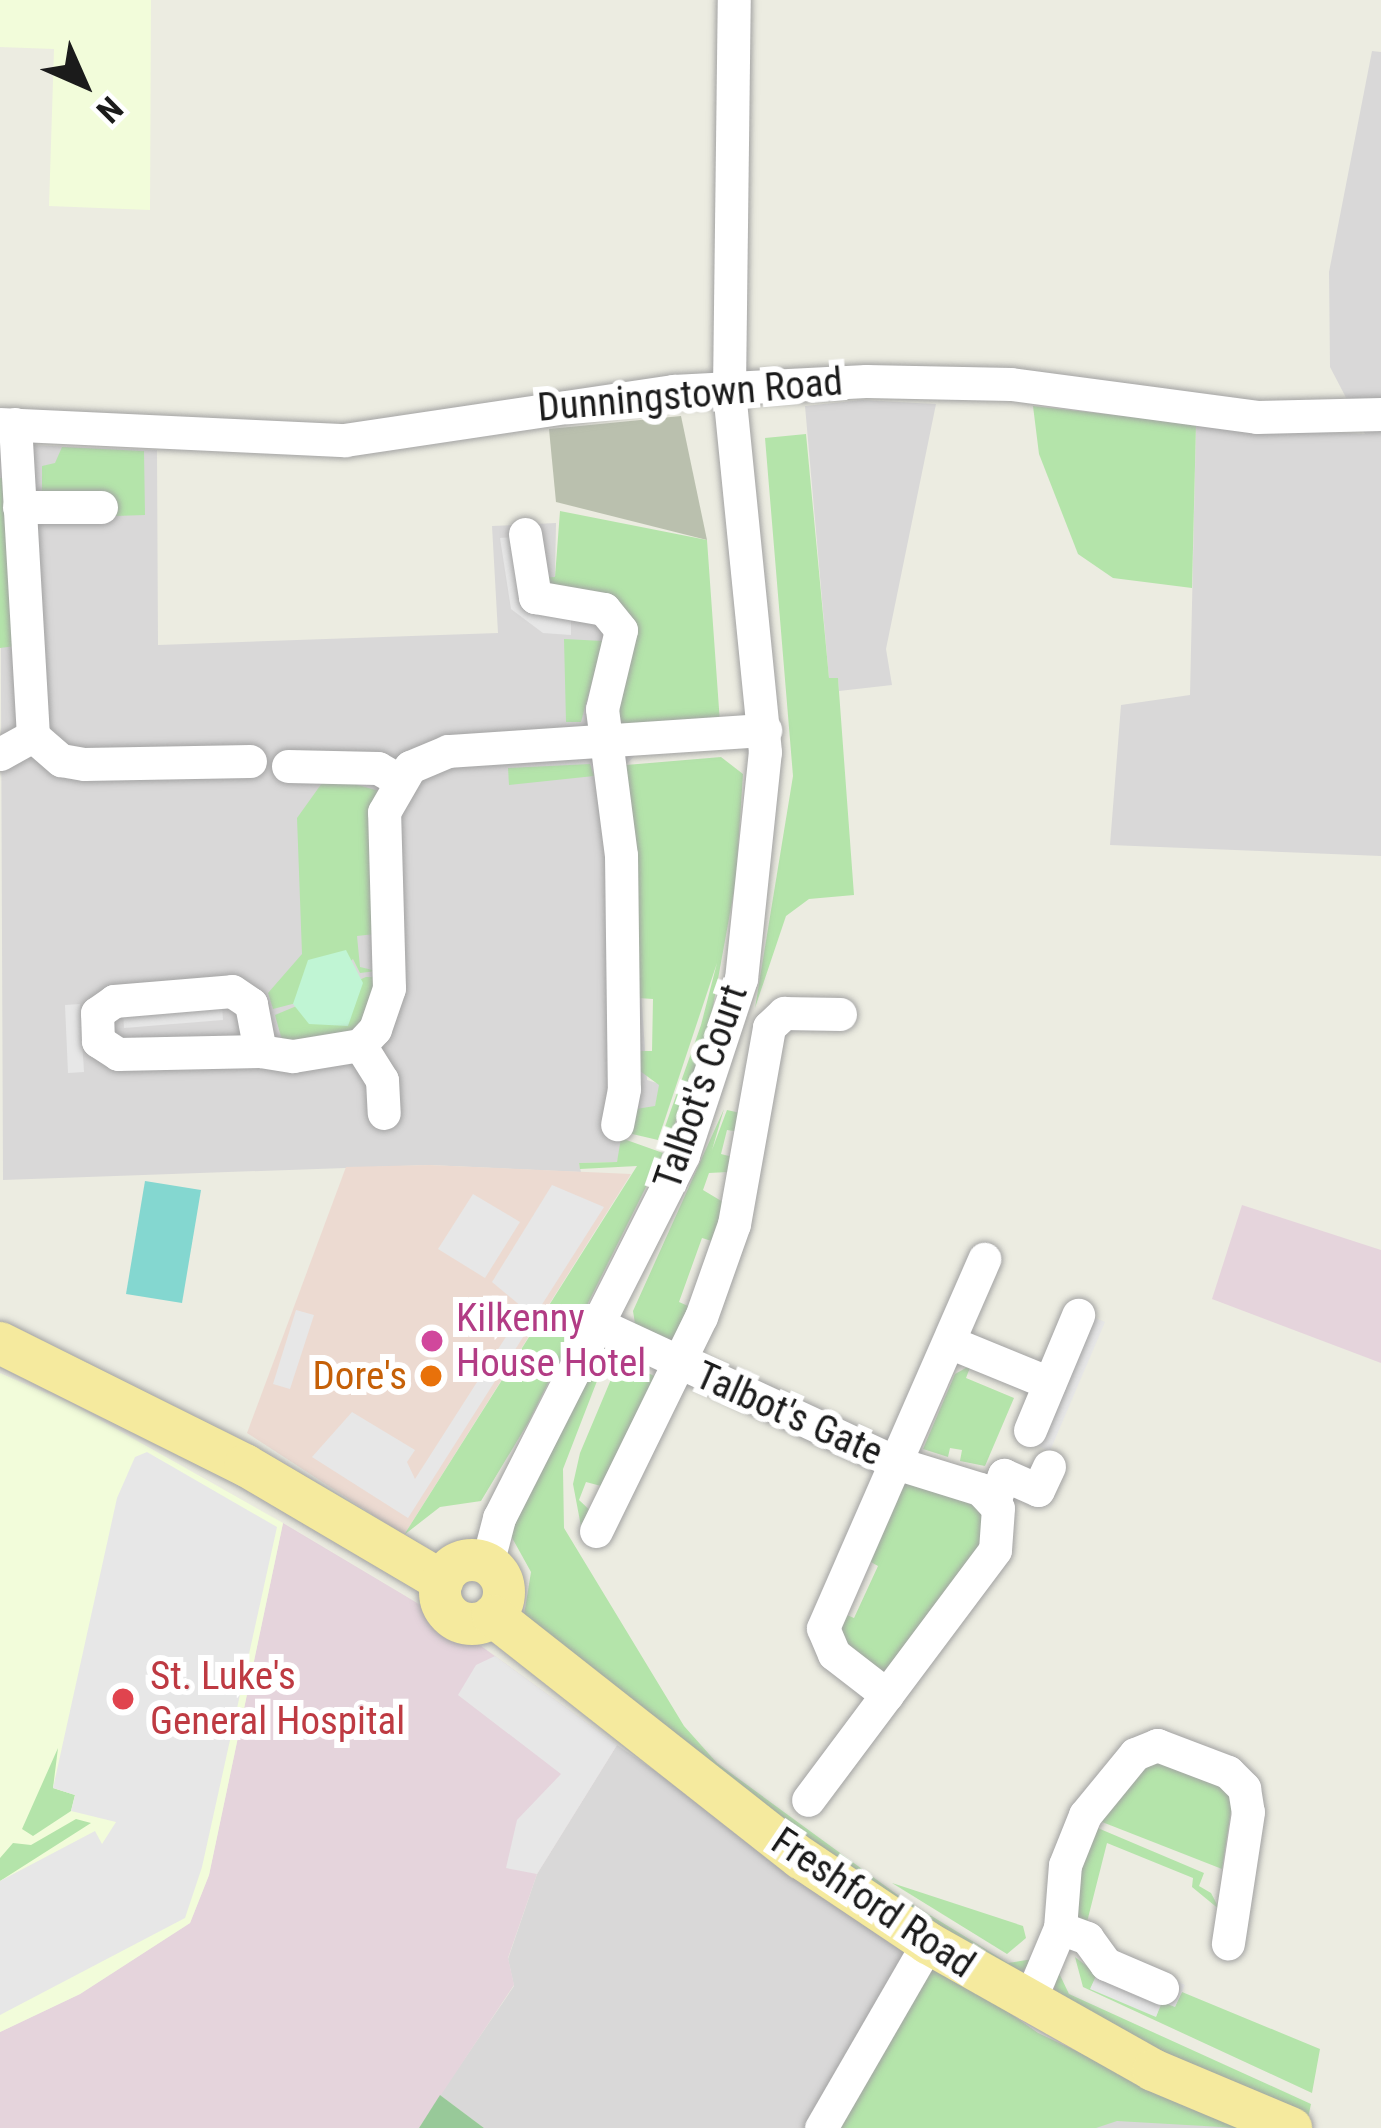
<!DOCTYPE html>
<html>
<head>
<meta charset="utf-8">
<style>
	body { margin:0 }
	#map { position:relative; width:1381px; height:2128px; overflow:hidden; background:#ecece1; font-family:"Roboto Condensed",sans-serif }
	div>[style] { position:absolute }
	.residential>* { inset:0; background:#d9d8d8 }
	.commercial>* { inset:0; background:#ecdad1 }
	.industrial>* { inset:0; background:#e5d4dc }
	.education>* { inset:0; background:#f2fcda }
	.construction>* { inset:0; background:#bac0ae }
	.grass>* { inset:0; background:#b4e4aa }
	.forest>* { inset:0; background:#98c999 }
	.park>* { inset:0; background:#c0f5d4 }
	.pitch>* { inset:0; background:#84d7d0 }
	.parking>* { inset:0; background:#e7e7e7 }
	.roads { filter:drop-shadow(0 0 3px #a2a2a2) drop-shadow(0 0 3px #a2a2a2) }
	.minor>* { height:33px; margin:-16.5px; padding:0 16.5px; transform-origin:16.5px; border-radius:16.5px; background:#fff }
	.major>* { height:42px; margin:-21px; padding:0 21px; transform-origin:21px; border-radius:21px; background:#f5ea9e }
	.major>.ring { margin:-21px; padding:0; box-sizing:content-box; background:none; border:42px solid #f5ea9e; border-radius:50% }
	.dots>* { width:33px; height:33px; translate:-50% -50%; box-sizing:border-box; border:6px solid #fff; border-radius:50% }
	span { translate:-50% -50%; white-space:nowrap; text-align:center; line-height:1.15; -webkit-text-stroke:12px #fff; paint-order:stroke }
	.street-label { font-size:39px; color:#1b1b1b }
	.hotel-label { font-size:39px; color:#b23c85 }
	.left { translate:0 -50%; text-align:left }
	.food-label { font-size:39px; color:#c56008 }
	.right { translate:-100% -50%; text-align:right }
	.health-label { font-size:39px; color:#be3a42 }
	.north { position:absolute; left:24px; top:24px; width:120px; height:120px; -webkit-text-stroke:9px #fff; paint-order:stroke; rotate:135deg; font-size:33px; font-weight:700; line-height:48px; text-align:center; color:#1b1b1b }
	.north::after { content:''; display:block; margin:auto; width:42px; height:54px; background:#1b1b1b; clip-path:polygon(50% 0,100% 100%,50% 72%,0 100%) }
</style>
</head>
<body>
<div id="map">
	<div class="residential">
		<i style="clip-path:polygon(1372px 51px,1381px 52px,1381px 856px,1110px 845px,1121px 705px,1190px 695px,1196px 424px,1365px 434px,1330px 367px,1329px 272px)"></i>
		<i style="clip-path:polygon(862px 400px,936px 404px,886px 649px,892px 685px,839px 691px,838px 679px,829px 679px,805px 406px)"></i>
		<i style="clip-path:polygon(0 444px,157px 450px,158px 645px,498px 633px,492px 526px,556px 523px,555px 577px,611px 602px,637px 753px,626px 765px,647px 1080px,660px 1084px,655px 1107px,631px 1115px,617px 1162px,579px 1163px,581px 1172px,429px 1165px,3px 1180px)"></i>
		<i style="clip-path:polygon(617px 1745px,1038px 2033px,1240px 2128px,484px 2128px,440px 2095px,514px 1986px,508px 1959px,537px 1874px)"></i>
	</div>
	<div class="commercial">
		<i style="clip-path:polygon(429px 1165px,631px 1174px,404px 1535px,247px 1433px,346px 1167px)"></i>
	</div>
	<div class="industrial">
		<i style="clip-path:polygon(1242px 1205px,1381px 1250px,1381px 1363px,1212px 1299px)"></i>
		<i style="clip-path:polygon(283px 1523px,444px 1619px,617px 1745px,537px 1874px,508px 1958px,514px 1985px,419px 2128px,0 2128px,0 2032px,80px 1994px,190px 1923px,209px 1875px)"></i>
	</div>
	<div class="education">
		<i style="clip-path:polygon(0 0,151px 0,150px 210px,49px 206px,54px 49px,0 47px)"></i>
		<i style="clip-path:polygon(0 1373px,72px 1404px,283px 1523px,209px 1875px,190px 1923px,80px 1994px,0 2032px)"></i>
	</div>
	<div class="construction">
		<i style="clip-path:polygon(681px 416px,707px 540px,556px 502px,549px 429px)"></i>
	</div>
	<div class="grass">
		<i style="clip-path:polygon(1033px 406px,1196px 424px,1192px 588px,1113px 578px,1078px 554px,1039px 454px)"></i>
		<i style="clip-path:polygon(806px 434px,829px 678px,838px 678px,854px 895px,809px 899px,786px 916px,755px 1008px,793px 776px,765px 438px)"></i>
		<i style="clip-path:polygon(62px 447px,144px 451px,145px 515px,115px 516px,113px 496px,42px 494px,42px 466px,55px 463px)"></i>
		<i style="clip-path:polygon(0 478px,7px 479px,15px 646px,0 648px)"></i>
		<i style="clip-path:polygon(560px 511px,707px 540px,720px 723px,622px 726px,615px 719px,630px 633px,559px 598px,538px 578px,555px 577px)"></i>
		<i style="clip-path:polygon(564px 639px,603px 641px,581px 722px,566px 722px)"></i>
		<i style="clip-path:polygon(721px 757px,743px 774px,736px 880px,708px 1034px,667px 1145px,660px 1141px,701px 1025px,717px 963px,658px 1140px,628px 1133px,636px 1109px,655px 1106px,659px 1085px,636px 1068px,636px 1051px,652px 1051px,653px 999px,638px 998px,626px 765px)"></i>
		<i style="clip-path:polygon(590px 764px,594px 776px,509px 785px,508px 768px)"></i>
		<i style="clip-path:polygon(327px 776px,379px 791px,375px 934px,357px 936px,360px 967px,377px 971px,360px 973px,353px 959px,300px 1002px,273px 1009px,268px 993px,302px 954px,297px 818px)"></i>
		<i style="clip-path:polygon(366px 977px,378px 977px,356px 1039px,283px 1044px,275px 1015px)"></i>
		<i style="clip-path:polygon(724px 1109px,712px 1150px,727px 1110px,745px 1114px,741px 1132px,727px 1130px,721px 1154px,737px 1158px,728px 1172px,709px 1173px,703px 1190px,723px 1202px,718px 1243px,702px 1238px,679px 1302px,695px 1309px,675px 1345px,635px 1324px,633px 1311px)"></i>
		<i style="clip-path:polygon(621px 1138px,663px 1153px,528px 1423px,481px 1501px,440px 1507px,404px 1535px,637px 1166px,580px 1169px,579px 1163px,617px 1162px)"></i>
		<i style="clip-path:polygon(971px 1365px,966px 1378px,1014px 1398px,985px 1466px,960px 1461px,962px 1450px,950px 1448px,948px 1457px,923px 1449px,955px 1374px)"></i>
		<i style="clip-path:polygon(635px 1367px,663px 1380px,634px 1444px,601px 1486px,586px 1482px,579px 1500px,595px 1515px,583px 1537px,573px 1484px,580px 1453px,612px 1377px)"></i>
		<i style="clip-path:polygon(588px 1376px,597px 1381px,563px 1469px,564px 1528px,684px 1726px,717px 1763px,899px 1896px,1008px 1963px,1033px 1959px,1019px 1976px,882px 1900px,523px 1621px,531px 1572px,505px 1525px)"></i>
		<i style="clip-path:polygon(906px 1480px,976px 1498px,989px 1531px,937px 1612px,881px 1675px,837px 1643px,840px 1612px,854px 1618px,878px 1566px,862px 1557px)"></i>
		<i style="clip-path:polygon(58px 1748px,53px 1788px,75px 1795px,71px 1811px,33px 1836px,22px 1829px)"></i>
		<i style="clip-path:polygon(1158px 1755px,1234px 1791px,1222px 1869px,1097px 1820px)"></i>
		<i style="clip-path:polygon(76px 1819px,91px 1823px,0 1881px,0 1858px,13px 1843px,31px 1845px)"></i>
		<i style="clip-path:polygon(1093px 1826px,1204px 1873px,1199px 1886px,1211px 1893px,1220px 1910px,1192px 1887px,1193px 1878px,1107px 1843px,1086px 1926px,1076px 1917px,1077px 1867px)"></i>
		<i style="clip-path:polygon(892px 1883px,1023px 1926px,1026px 1938px,1007px 1954px)"></i>
		<i style="clip-path:polygon(1075px 1957px,1097px 1974px,1091px 1988px,1156px 2016px,1162px 2001px,1175px 2006px,1182px 1992px,1320px 2049px,1312px 2093px,1083px 1987px)"></i>
		<i style="clip-path:polygon(934px 1960px,1038px 2033px,1239px 2128px,1117px 2121px,1096px 2128px,830px 2128px)"></i>
		<i style="clip-path:polygon(1058px 1971px,1069px 1994px,1311px 2104px,1307px 2123px,1052px 1999px)"></i>
	</div>
	<div class="forest">
		<i style="clip-path:polygon(440px 2095px,484px 2128px,419px 2128px)"></i>
	</div>
	<div class="park">
		<i style="clip-path:polygon(346px 950px,363px 983px,348px 1026px,309px 1024px,293px 1004px,308px 960px)"></i>
	</div>
	<div class="pitch">
		<i style="clip-path:polygon(145px 1181px,201px 1190px,182px 1303px,126px 1294px)"></i>
	</div>
	<div class="parking">
		<i style="clip-path:polygon(515px 537px,533px 610px,571px 619px,571px 635px,543px 633px,511px 609px,500px 538px)"></i>
		<i style="clip-path:polygon(80px 1004px,84px 1072px,68px 1073px,65px 1005px)"></i>
		<i style="clip-path:polygon(222px 1004px,223px 1020px,124px 1028px,123px 1012px)"></i>
		<i style="clip-path:polygon(552px 1185px,604px 1207px,534px 1317px,492px 1282px)"></i>
		<i style="clip-path:polygon(473px 1194px,520px 1222px,485px 1278px,438px 1249px)"></i>
		<i style="clip-path:polygon(296px 1310px,314px 1315px,290px 1389px,273px 1384px)"></i>
		<i style="clip-path:polygon(520px 1315px,532px 1323px,408px 1518px,312px 1457px,352px 1412px,415px 1450px,407px 1462px,415px 1479px)"></i>
		<i style="clip-path:polygon(1090px 1316px,1105px 1322px,1050px 1451px,1036px 1445px)"></i>
		<i style="clip-path:polygon(147px 1452px,277px 1527px,202px 1867px,185px 1918px,0 2015px,0 1881px,95px 1831px,102px 1844px,116px 1822px,71px 1811px,75px 1795px,53px 1788px,117px 1498px,135px 1457px)"></i>
		<i style="clip-path:polygon(495px 1656px,617px 1745px,537px 1874px,506px 1868px,517px 1820px,561px 1774px,458px 1695px,476px 1665px)"></i>
		<i style="clip-path:polygon(1097px 1974px,1172px 1979px,1185px 1985px,1175px 2007px,1162px 2002px,1156px 2017px,1090px 1989px)"></i>
	</div>
	<div class="roads">
		<div class="minor">
			<i style="left:0;top:424px;width:345px;rotate:2.7deg"></i>
			<i style="left:345px;top:440px;width:332px;rotate:-8.5deg"></i>
			<i style="left:673px;top:391px;width:193px;rotate:-3deg"></i>
			<i style="left:866px;top:381px;width:145px;rotate:1.2deg"></i>
			<i style="left:1011px;top:384px;width:248px;rotate:7.6deg"></i>
			<i style="left:1257px;top:417px;width:124px;rotate:-1.4deg"></i>
			<i style="left:15px;top:424px;width:313px;rotate:86.7deg"></i>
			<i style="left:33px;top:736px;width:37px;rotate:41deg"></i>
			<i style="left:61px;top:760px;width:23px;rotate:10deg"></i>
			<i style="left:84px;top:764px;width:166px;rotate:-1deg"></i>
			<i style="left:19px;top:507px;width:82px"></i>
			<i style="left:525px;top:534px;width:64px;rotate:81deg"></i>
			<i style="left:535px;top:597px;width:70px;rotate:9.9deg"></i>
			<i style="left:604px;top:609px;width:27px;rotate:51deg"></i>
			<i style="left:621px;top:630px;width:81px;rotate:103.5deg"></i>
			<i style="left:602px;top:709px;width:147px;rotate:82.6deg"></i>
			<i style="left:621px;top:855px;width:234px;rotate:89.3deg"></i>
			<i style="left:624px;top:1089px;width:36px;rotate:101deg"></i>
			<i style="left:0;top:754px;width:38px;rotate:-29deg"></i>
			<i style="left:288px;top:766px;width:90px;rotate:1.3deg"></i>
			<i style="left:378px;top:768px;width:24px;rotate:30deg"></i>
			<i style="left:360px;top:1045px;width:41px;rotate:57.8deg"></i>
			<i style="left:382px;top:1080px;width:33px;rotate:87deg"></i>
			<i style="left:260px;top:1051px;width:142px;rotate:178.8deg"></i>
			<i style="left:118px;top:1054px;width:24px;rotate:-147deg"></i>
			<i style="left:98px;top:1041px;width:28px;rotate:-92deg"></i>
			<i style="left:97px;top:1013px;width:21px;rotate:-35deg"></i>
			<i style="left:114px;top:1001px;width:118px;rotate:-4.8deg"></i>
			<i style="left:232px;top:991px;width:23px;rotate:34deg"></i>
			<i style="left:251px;top:1004px;width:48px;rotate:79.2deg"></i>
			<i style="left:260px;top:1051px;width:33px;rotate:9deg"></i>
			<i style="left:293px;top:1056px;width:68px;rotate:-9.3deg"></i>
			<i style="left:360px;top:1045px;width:22px;rotate:-47deg"></i>
			<i style="left:375px;top:1029px;width:43px;rotate:-71.1deg"></i>
			<i style="left:389px;top:988px;width:176px;rotate:-91.6deg"></i>
			<i style="left:384px;top:812px;width:52px;rotate:-60deg"></i>
			<i style="left:410px;top:767px;width:41px;rotate:-22.8deg"></i>
			<i style="left:448px;top:751px;width:318px;rotate:-3.8deg"></i>
			<i style="left:602px;top:1326px;width:327px;rotate:24.9deg"></i>
			<i style="left:899px;top:1464px;width:85px;rotate:17.2deg"></i>
			<i style="left:980px;top:1489px;width:26px;rotate:47deg"></i>
			<i style="left:998px;top:1508px;width:42px;rotate:94.1deg"></i>
			<i style="left:995px;top:1550px;width:312px;rotate:126.8deg"></i>
			<i style="left:954px;top:1344px;width:103px;rotate:22.3deg"></i>
			<i style="left:1030px;top:1430px;width:125px;rotate:-67.3deg"></i>
			<i style="left:994px;top:1501px;width:28px;rotate:-69deg"></i>
			<i style="left:1004px;top:1475px;width:37px;rotate:24deg"></i>
			<i style="left:1038px;top:1490px;width:26px;rotate:-65deg"></i>
			<i style="left:596px;top:1531px;width:238px;rotate:-63.9deg"></i>
			<i style="left:701px;top:1317px;width:99px;rotate:-70.5deg"></i>
			<i style="left:734px;top:1224px;width:200px;rotate:-79.9deg"></i>
			<i style="left:769px;top:1027px;width:21px;rotate:-43deg"></i>
			<i style="left:784px;top:1013px;width:56px;rotate:1deg"></i>
			<i style="left:487px;top:1564px;width:48px;rotate:-75.4deg"></i>
			<i style="left:499px;top:1518px;width:407px;rotate:-63.1deg"></i>
			<i style="left:683px;top:1155px;width:185px;rotate:-71.8deg"></i>
			<i style="left:741px;top:979px;width:228px;rotate:-84deg"></i>
			<i style="left:765px;top:752px;width:365px;rotate:-95.7deg"></i>
			<i style="left:729px;top:389px;width:389px;rotate:-89.3deg"></i>
			<i style="left:887px;top:1695px;width:67px;rotate:-142.3deg"></i>
			<i style="left:834px;top:1654px;width:28px;rotate:-113deg"></i>
			<i style="left:823px;top:1628px;width:403px;rotate:-66.4deg"></i>
			<i style="left:1060px;top:1928px;width:29px;rotate:20deg"></i>
			<i style="left:1087px;top:1938px;width:32px;rotate:54deg"></i>
			<i style="left:1106px;top:1964px;width:61px;rotate:23.2deg"></i>
			<i style="left:1028px;top:2004px;width:82px;rotate:-67.2deg"></i>
			<i style="left:1060px;top:1928px;width:63px;rotate:-85.5deg"></i>
			<i style="left:1065px;top:1865px;width:54px;rotate:-68.2deg"></i>
			<i style="left:1085px;top:1815px;width:79px;rotate:-50.7deg"></i>
			<i style="left:1135px;top:1754px;width:24px;rotate:-22deg"></i>
			<i style="left:1157px;top:1745px;width:76px;rotate:20.8deg"></i>
			<i style="left:1228px;top:1772px;width:23px;rotate:45deg"></i>
			<i style="left:1244px;top:1788px;width:24px;rotate:81deg"></i>
			<i style="left:1248px;top:1812px;width:133px;rotate:98.7deg"></i>
			<i style="left:821px;top:2128px;width:214px;rotate:-60deg"></i>
		</div>
		<div class="major">
			<i style="left:0;top:1343px;width:274px;rotate:26.5deg"></i>
			<i style="left:245px;top:1465px;width:229px;rotate:30.5deg"></i>
			<i class="ring" style="left:440px;top:1560px;width:22px;height:22px"></i>
			<i style="left:493px;top:1616px;width:392px;rotate:38.2deg"></i>
			<i style="left:801px;top:1858px;width:153px;rotate:33.8deg"></i>
			<i style="left:928px;top:1943px;width:258px;rotate:29.4deg"></i>
			<i style="left:1153px;top:2070px;width:150px;rotate:22.8deg"></i>
		</div>
	</div>
	<div class="dots">
		<i style="left:432px;top:1341px;background:#d1479c"></i>
		<i style="left:431px;top:1376px;background:#e8710a"></i>
		<i style="left:123px;top:1699px;background:#e0444e"></i>
	</div>
	<div class="street-label">
		<span style="left:690px;top:395px;rotate:-5deg">Dunningstown Road</span>
		<span style="left:701px;top:1087px;rotate:-71deg">Talbot's Court</span>
		<span style="left:789px;top:1414px;rotate:24deg">Talbot's Gate</span>
		<span style="left:873px;top:1903px;rotate:34deg">Freshford Road</span>
	</div>
	<div class="hotel-label">
		<span class="left" style="left:456px;top:1341px">Kilkenny<br>House Hotel</span>
	</div>
	<div class="food-label">
		<span class="right" style="left:407px;top:1376px">Dore's</span>
	</div>
	<div class="health-label">
		<span class="left" style="left:150px;top:1699px">St. Luke's<br>General Hospital</span>
	</div>
	<div class="north">N</div>
</div>
</body>
</html>
